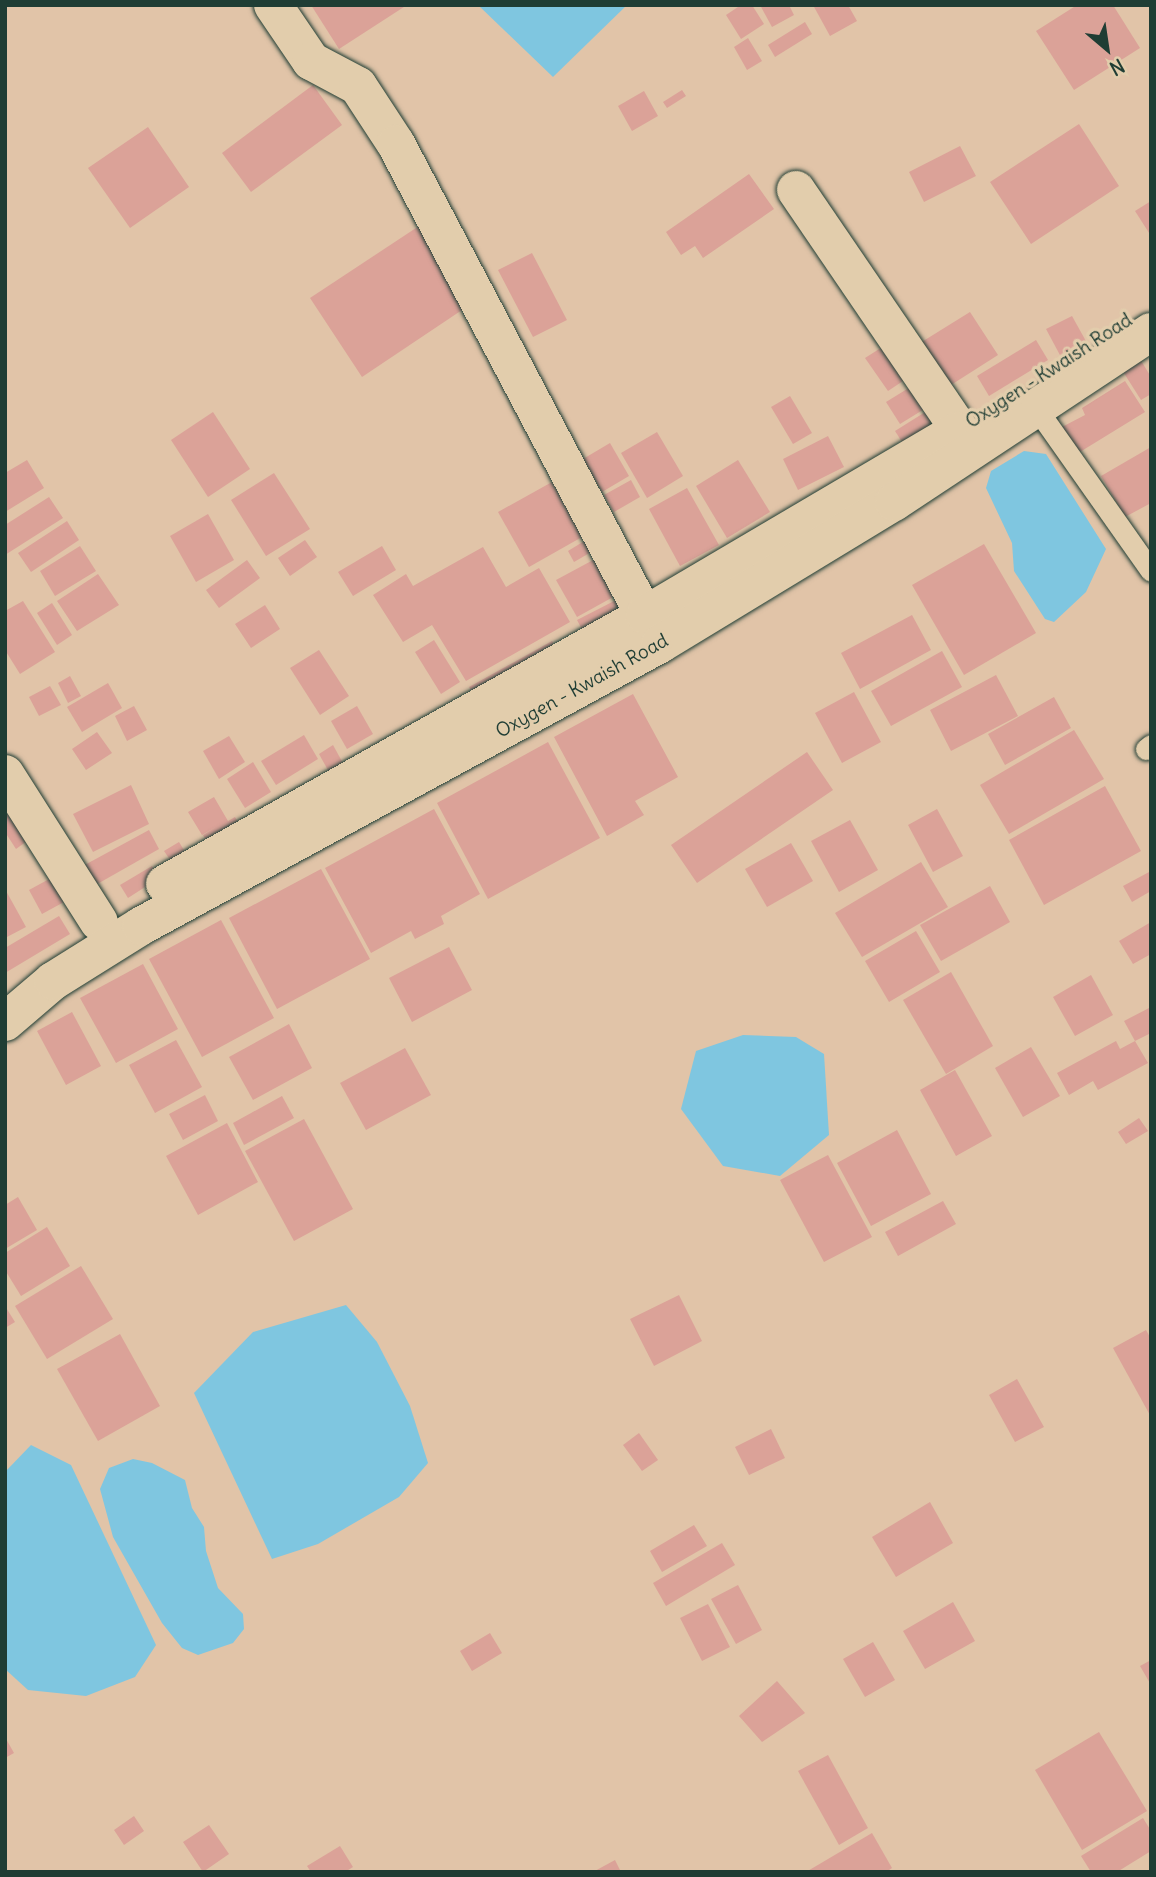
<!DOCTYPE html>
<html>
<head>
<meta charset="utf-8">
<style>
	body { margin:0 }
	#map { position:relative; width:1156px; height:1877px; overflow:hidden; background:#e1c4a8; font-family:Delius,sans-serif }
	div>[style] { position:absolute }
	.water>* { inset:0; background:#7fc6e0 }
	.building>* { inset:0; background:#dba298 }
	.roads { filter:drop-shadow(0 0 2px #1f3d34) drop-shadow(0 0 2px #1f3d34) }
	.lane>* { height:21px; margin:-10.5px; padding:0 10.5px; transform-origin:10.5px; border-radius:10.5px; background:#e2cdac }
	.street>* { height:38px; margin:-19px; padding:0 19px; transform-origin:19px; border-radius:19px; background:#e2cdac }
	.secondary>* { height:38px; margin:-19px; padding:0 19px; transform-origin:19px; border-radius:19px; background:#e2cdac }
	span { translate:-50% -50%; white-space:nowrap; text-align:center; line-height:1.15; -webkit-text-stroke:7px #e2cdac; paint-order:stroke }
	.street-label { font-size:19px; color:#1f3d34 }
	.frame { position:absolute; inset:0; border:7px solid #1f3d34; pointer-events:none }
	.north { position:absolute; left:1072px; top:14px; width:70px; height:70px; -webkit-text-stroke:5px #e2cdac; paint-order:stroke; rotate:151deg; font-size:19px; font-weight:700; line-height:28px; text-align:center; color:#1f3d34 }
	.north::after { content:''; display:block; margin:auto; width:24px; height:32px; background:#1f3d34; clip-path:polygon(50% 0,100% 100%,50% 72%,0 100%) }
</style>
</head>
<body>
<div id="map">
	<div class="water">
		<i style="clip-path:polygon(478px 5px,627px 5px,553px 77px)"></i>
		<i style="clip-path:polygon(1024px 451px,1046px 454px,1106px 549px,1086px 592px,1054px 622px,1045px 619px,1014px 571px,1012px 543px,986px 488px,991px 471px)"></i>
		<i style="clip-path:polygon(743px 1035px,796px 1037px,824px 1054px,829px 1135px,780px 1176px,723px 1166px,681px 1109px,696px 1051px)"></i>
		<i style="clip-path:polygon(346px 1305px,377px 1342px,410px 1406px,428px 1463px,399px 1497px,318px 1544px,272px 1559px,194px 1393px,253px 1332px)"></i>
		<i style="clip-path:polygon(31px 1445px,71px 1465px,156px 1645px,135px 1677px,86px 1696px,28px 1690px,5px 1669px,5px 1472px)"></i>
		<i style="clip-path:polygon(133px 1459px,152px 1463px,185px 1480px,192px 1508px,204px 1527px,206px 1551px,218px 1588px,243px 1614px,244px 1629px,233px 1643px,198px 1655px,182px 1648px,162px 1623px,113px 1537px,100px 1489px,109px 1468px)"></i>
	</div>
	<div class="building">
		<i style="clip-path:polygon(311px 5px,407px 5px,339px 49px)"></i>
		<i style="clip-path:polygon(741px 5px,752px 5px,764px 24px,741px 39px,726px 15px)"></i>
		<i style="clip-path:polygon(760px 5px,789px 5px,794px 15px,772px 27px)"></i>
		<i style="clip-path:polygon(813px 5px,848px 5px,857px 21px,830px 36px)"></i>
		<i style="clip-path:polygon(1077px 5px,1113px 5px,1140px 48px,1074px 90px,1036px 31px)"></i>
		<i style="clip-path:polygon(805px 22px,812px 34px,775px 57px,768px 45px)"></i>
		<i style="clip-path:polygon(748px 38px,762px 61px,747px 70px,734px 47px)"></i>
		<i style="clip-path:polygon(313px 85px,342px 125px,251px 192px,222px 153px)"></i>
		<i style="clip-path:polygon(682px 90px,686px 96px,667px 108px,663px 102px)"></i>
		<i style="clip-path:polygon(644px 91px,658px 116px,632px 131px,618px 106px)"></i>
		<i style="clip-path:polygon(1079px 124px,1119px 186px,1031px 244px,990px 182px)"></i>
		<i style="clip-path:polygon(148px 127px,189px 187px,130px 228px,88px 168px)"></i>
		<i style="clip-path:polygon(960px 146px,976px 176px,924px 202px,909px 172px)"></i>
		<i style="clip-path:polygon(749px 174px,774px 209px,703px 258px,695px 246px,681px 255px,666px 232px)"></i>
		<i style="clip-path:polygon(1151px 201px,1151px 236px,1135px 211px)"></i>
		<i style="clip-path:polygon(419px 226px,471px 304px,362px 377px,310px 298px)"></i>
		<i style="clip-path:polygon(532px 253px,567px 320px,533px 337px,498px 270px)"></i>
		<i style="clip-path:polygon(970px 312px,998px 355px,940px 392px,912px 348px)"></i>
		<i style="clip-path:polygon(1072px 316px,1087px 343px,1061px 357px,1046px 329px)"></i>
		<i style="clip-path:polygon(1036px 340px,1048px 360px,989px 396px,977px 376px)"></i>
		<i style="clip-path:polygon(887px 344px,909px 377px,888px 391px,865px 358px)"></i>
		<i style="clip-path:polygon(1140px 359px,1151px 377px,1151px 394px,1141px 400px,1122px 370px)"></i>
		<i style="clip-path:polygon(1125px 381px,1145px 412px,1075px 455px,1060px 428px,1085px 415px,1082px 408px)"></i>
		<i style="clip-path:polygon(912px 386px,926px 408px,900px 424px,886px 402px)"></i>
		<i style="clip-path:polygon(790px 396px,812px 433px,793px 444px,771px 407px)"></i>
		<i style="clip-path:polygon(938px 404px,952px 425px,909px 453px,895px 431px)"></i>
		<i style="clip-path:polygon(213px 412px,250px 469px,208px 497px,171px 440px)"></i>
		<i style="clip-path:polygon(657px 432px,683px 476px,647px 498px,621px 453px)"></i>
		<i style="clip-path:polygon(828px 436px,844px 467px,798px 490px,783px 459px)"></i>
		<i style="clip-path:polygon(610px 443px,629px 476px,602px 492px,583px 459px)"></i>
		<i style="clip-path:polygon(1151px 447px,1151px 503px,1125px 517px,1101px 476px)"></i>
		<i style="clip-path:polygon(27px 460px,44px 488px,5px 512px,5px 473px)"></i>
		<i style="clip-path:polygon(738px 460px,770px 512px,727px 538px,696px 486px)"></i>
		<i style="clip-path:polygon(274px 473px,310px 529px,266px 556px,231px 500px)"></i>
		<i style="clip-path:polygon(631px 480px,640px 497px,614px 512px,604px 495px)"></i>
		<i style="clip-path:polygon(552px 482px,582px 537px,529px 567px,498px 512px)"></i>
		<i style="clip-path:polygon(687px 488px,719px 545px,680px 566px,649px 509px)"></i>
		<i style="clip-path:polygon(49px 497px,63px 518px,5px 555px,5px 525px)"></i>
		<i style="clip-path:polygon(208px 514px,234px 560px,196px 582px,170px 536px)"></i>
		<i style="clip-path:polygon(67px 521px,79px 540px,31px 572px,18px 553px)"></i>
		<i style="clip-path:polygon(305px 540px,317px 557px,290px 576px,278px 558px)"></i>
		<i style="clip-path:polygon(586px 540px,593px 551px,574px 562px,568px 551px)"></i>
		<i style="clip-path:polygon(984px 544px,1036px 633px,964px 675px,912px 585px)"></i>
		<i style="clip-path:polygon(80px 546px,96px 571px,55px 596px,40px 571px)"></i>
		<i style="clip-path:polygon(382px 546px,396px 570px,353px 596px,338px 572px)"></i>
		<i style="clip-path:polygon(483px 547px,506px 587px,539px 568px,570px 622px,466px 681px,432px 625px,403px 642px,373px 595px,406px 574px,413px 586px)"></i>
		<i style="clip-path:polygon(595px 559px,615px 596px,577px 617px,556px 580px)"></i>
		<i style="clip-path:polygon(247px 560px,260px 578px,219px 608px,206px 590px)"></i>
		<i style="clip-path:polygon(98px 574px,119px 605px,77px 631px,57px 601px)"></i>
		<i style="clip-path:polygon(618px 599px,628px 618px,587px 639px,577px 620px)"></i>
		<i style="clip-path:polygon(23px 601px,55px 652px,20px 674px,5px 650px,5px 611px)"></i>
		<i style="clip-path:polygon(52px 603px,72px 635px,57px 645px,37px 613px)"></i>
		<i style="clip-path:polygon(265px 605px,280px 629px,251px 648px,235px 624px)"></i>
		<i style="clip-path:polygon(912px 615px,931px 650px,860px 689px,841px 653px)"></i>
		<i style="clip-path:polygon(434px 640px,460px 682px,441px 694px,415px 652px)"></i>
		<i style="clip-path:polygon(552px 641px,561px 657px,479px 703px,469px 687px)"></i>
		<i style="clip-path:polygon(319px 650px,349px 696px,320px 715px,290px 668px)"></i>
		<i style="clip-path:polygon(942px 651px,962px 687px,891px 726px,871px 691px)"></i>
		<i style="clip-path:polygon(996px 675px,1018px 716px,951px 751px,930px 710px)"></i>
		<i style="clip-path:polygon(70px 676px,81px 696px,68px 703px,58px 683px)"></i>
		<i style="clip-path:polygon(108px 683px,122px 708px,82px 732px,67px 707px)"></i>
		<i style="clip-path:polygon(50px 686px,61px 705px,39px 716px,29px 697px)"></i>
		<i style="clip-path:polygon(854px 692px,881px 742px,842px 763px,815px 713px)"></i>
		<i style="clip-path:polygon(633px 694px,678px 777px,635px 801px,644px 815px,607px 836px,554px 737px)"></i>
		<i style="clip-path:polygon(1054px 697px,1071px 728px,1005px 765px,988px 734px)"></i>
		<i style="clip-path:polygon(134px 706px,147px 730px,127px 741px,115px 716px)"></i>
		<i style="clip-path:polygon(357px 706px,373px 734px,347px 749px,331px 721px)"></i>
		<i style="clip-path:polygon(1074px 730px,1104px 779px,1009px 834px,980px 785px)"></i>
		<i style="clip-path:polygon(97px 732px,112px 753px,86px 770px,72px 749px)"></i>
		<i style="clip-path:polygon(304px 735px,318px 759px,276px 785px,261px 761px)"></i>
		<i style="clip-path:polygon(229px 736px,245px 762px,219px 779px,203px 751px)"></i>
		<i style="clip-path:polygon(548px 742px,600px 838px,488px 899px,437px 803px)"></i>
		<i style="clip-path:polygon(333px 745px,349px 774px,334px 781px,319px 754px)"></i>
		<i style="clip-path:polygon(807px 752px,833px 790px,697px 883px,671px 845px)"></i>
		<i style="clip-path:polygon(253px 762px,271px 792px,245px 808px,227px 779px)"></i>
		<i style="clip-path:polygon(131px 785px,149px 824px,93px 852px,73px 814px)"></i>
		<i style="clip-path:polygon(1105px 786px,1141px 851px,1044px 905px,1009px 840px)"></i>
		<i style="clip-path:polygon(214px 797px,228px 821px,235px 817px,245px 834px,213px 853px,203px 835px,216px 827px,202px 835px,188px 812px)"></i>
		<i style="clip-path:polygon(5px 807px,34px 836px,16px 849px,5px 832px)"></i>
		<i style="clip-path:polygon(434px 809px,480px 894px,441px 916px,444px 924px,415px 939px,411px 931px,371px 953px,325px 868px)"></i>
		<i style="clip-path:polygon(937px 809px,963px 856px,933px 872px,908px 825px)"></i>
		<i style="clip-path:polygon(850px 820px,878px 870px,839px 892px,811px 841px)"></i>
		<i style="clip-path:polygon(149px 830px,159px 849px,92px 887px,81px 867px)"></i>
		<i style="clip-path:polygon(179px 842px,187px 855px,173px 864px,164px 851px)"></i>
		<i style="clip-path:polygon(791px 843px,813px 881px,767px 907px,745px 869px)"></i>
		<i style="clip-path:polygon(921px 862px,948px 907px,862px 957px,835px 913px)"></i>
		<i style="clip-path:polygon(152px 866px,159px 878px,128px 898px,120px 885px)"></i>
		<i style="clip-path:polygon(321px 869px,370px 959px,277px 1009px,229px 918px)"></i>
		<i style="clip-path:polygon(1151px 871px,1151px 891px,1132px 902px,1123px 886px)"></i>
		<i style="clip-path:polygon(62px 872px,75px 896px,42px 914px,29px 890px)"></i>
		<i style="clip-path:polygon(990px 886px,1010px 922px,941px 961px,920px 925px)"></i>
		<i style="clip-path:polygon(5px 889px,26px 927px,5px 938px)"></i>
		<i style="clip-path:polygon(59px 916px,70px 934px,5px 973px,5px 948px)"></i>
		<i style="clip-path:polygon(221px 920px,274px 1018px,202px 1057px,149px 959px)"></i>
		<i style="clip-path:polygon(1151px 922px,1151px 954px,1133px 964px,1119px 941px)"></i>
		<i style="clip-path:polygon(916px 931px,940px 972px,889px 1002px,865px 961px)"></i>
		<i style="clip-path:polygon(449px 947px,472px 990px,412px 1022px,389px 978px)"></i>
		<i style="clip-path:polygon(143px 964px,178px 1029px,116px 1063px,80px 998px)"></i>
		<i style="clip-path:polygon(951px 972px,993px 1046px,946px 1074px,903px 1000px)"></i>
		<i style="clip-path:polygon(1091px 975px,1113px 1015px,1075px 1036px,1053px 997px)"></i>
		<i style="clip-path:polygon(1151px 1007px,1151px 1033px,1135px 1041px,1124px 1021px)"></i>
		<i style="clip-path:polygon(72px 1012px,101px 1066px,66px 1085px,37px 1031px)"></i>
		<i style="clip-path:polygon(289px 1024px,312px 1068px,253px 1100px,229px 1057px)"></i>
		<i style="clip-path:polygon(176px 1040px,202px 1087px,155px 1113px,129px 1065px)"></i>
		<i style="clip-path:polygon(1116px 1041px,1120px 1049px,1135px 1041px,1148px 1063px,1098px 1090px,1093px 1081px,1069px 1095px,1057px 1073px)"></i>
		<i style="clip-path:polygon(1031px 1047px,1060px 1096px,1023px 1117px,995px 1068px)"></i>
		<i style="clip-path:polygon(405px 1048px,431px 1095px,366px 1130px,340px 1083px)"></i>
		<i style="clip-path:polygon(955px 1070px,992px 1136px,956px 1156px,920px 1090px)"></i>
		<i style="clip-path:polygon(205px 1095px,218px 1121px,183px 1140px,169px 1114px)"></i>
		<i style="clip-path:polygon(282px 1096px,294px 1118px,244px 1145px,233px 1123px)"></i>
		<i style="clip-path:polygon(1139px 1118px,1148px 1131px,1126px 1144px,1118px 1132px)"></i>
		<i style="clip-path:polygon(304px 1119px,353px 1209px,294px 1241px,245px 1151px)"></i>
		<i style="clip-path:polygon(227px 1123px,258px 1182px,198px 1215px,166px 1156px)"></i>
		<i style="clip-path:polygon(897px 1130px,931px 1194px,871px 1226px,837px 1163px)"></i>
		<i style="clip-path:polygon(828px 1155px,872px 1237px,824px 1262px,780px 1180px)"></i>
		<i style="clip-path:polygon(18px 1197px,37px 1230px,5px 1249px,5px 1205px)"></i>
		<i style="clip-path:polygon(943px 1201px,956px 1224px,898px 1256px,885px 1232px)"></i>
		<i style="clip-path:polygon(47px 1227px,70px 1266px,21px 1296px,5px 1270px,5px 1253px)"></i>
		<i style="clip-path:polygon(81px 1266px,113px 1319px,47px 1359px,15px 1306px)"></i>
		<i style="clip-path:polygon(679px 1295px,702px 1341px,654px 1366px,630px 1319px)"></i>
		<i style="clip-path:polygon(5px 1306px,15px 1322px,5px 1328px)"></i>
		<i style="clip-path:polygon(1146px 1330px,1151px 1339px,1151px 1417px,1113px 1348px)"></i>
		<i style="clip-path:polygon(120px 1334px,160px 1406px,98px 1441px,57px 1369px)"></i>
		<i style="clip-path:polygon(1017px 1379px,1044px 1427px,1015px 1442px,989px 1395px)"></i>
		<i style="clip-path:polygon(771px 1429px,785px 1458px,749px 1475px,735px 1447px)"></i>
		<i style="clip-path:polygon(639px 1433px,658px 1460px,642px 1471px,623px 1445px)"></i>
		<i style="clip-path:polygon(930px 1502px,953px 1543px,896px 1577px,872px 1537px)"></i>
		<i style="clip-path:polygon(694px 1525px,707px 1546px,662px 1572px,650px 1551px)"></i>
		<i style="clip-path:polygon(722px 1543px,735px 1565px,666px 1606px,653px 1583px)"></i>
		<i style="clip-path:polygon(738px 1585px,762px 1630px,736px 1644px,711px 1599px)"></i>
		<i style="clip-path:polygon(953px 1602px,975px 1641px,925px 1669px,903px 1631px)"></i>
		<i style="clip-path:polygon(708px 1604px,730px 1647px,702px 1661px,680px 1618px)"></i>
		<i style="clip-path:polygon(490px 1633px,502px 1653px,472px 1671px,460px 1651px)"></i>
		<i style="clip-path:polygon(873px 1642px,895px 1680px,865px 1697px,843px 1659px)"></i>
		<i style="clip-path:polygon(1151px 1660px,1151px 1685px,1140px 1666px)"></i>
		<i style="clip-path:polygon(777px 1681px,805px 1713px,762px 1742px,739px 1716px)"></i>
		<i style="clip-path:polygon(1099px 1732px,1147px 1811px,1082px 1850px,1035px 1770px)"></i>
		<i style="clip-path:polygon(5px 1737px,14px 1753px,5px 1758px)"></i>
		<i style="clip-path:polygon(828px 1755px,868px 1828px,839px 1845px,798px 1771px)"></i>
		<i style="clip-path:polygon(134px 1816px,144px 1831px,124px 1845px,114px 1830px)"></i>
		<i style="clip-path:polygon(1143px 1818px,1151px 1831px,1151px 1851px,1117px 1872px,1091px 1872px,1081px 1856px)"></i>
		<i style="clip-path:polygon(209px 1825px,229px 1854px,203px 1872px,183px 1842px)"></i>
		<i style="clip-path:polygon(872px 1833px,892px 1868px,886px 1872px,806px 1872px)"></i>
		<i style="clip-path:polygon(340px 1846px,353px 1867px,345px 1872px,311px 1872px,307px 1866px)"></i>
		<i style="clip-path:polygon(615px 1860px,621px 1872px,593px 1872px)"></i>
	</div>
	<div class="roads">
		<div class="lane">
			<i style="left:1036px;top:408px;width:199px;rotate:54.8deg"></i>
			<i style="left:1146px;top:749px;width:6px;rotate:-39deg"></i>
		</div>
		<div class="street">
			<i style="left:273px;top:5px;width:68px;rotate:55.8deg"></i>
			<i style="left:311px;top:61px;width:53px;rotate:28deg"></i>
			<i style="left:358px;top:86px;width:69px;rotate:56.8deg"></i>
			<i style="left:396px;top:144px;width:564px;rotate:62.21deg"></i>
			<i style="left:796px;top:190px;width:291px;rotate:55.7deg"></i>
			<i style="left:5px;top:774px;width:175px;rotate:57.6deg"></i>
		</div>
		<div class="secondary">
			<i style="left:165px;top:884px;width:550px;rotate:-29.27deg"></i>
			<i style="left:645px;top:615px;width:362px;rotate:-30.5deg"></i>
			<i style="left:5px;top:1022px;width:63px;rotate:-40.5deg"></i>
			<i style="left:53px;top:981px;width:104px;rotate:-32deg"></i>
			<i style="left:141px;top:926px;width:591px;rotate:-28.52deg"></i>
			<i style="left:660px;top:644px;width:274px;rotate:-31.3deg"></i>
			<i style="left:894px;top:502px;width:308px;rotate:-33.5deg"></i>
		</div>
	</div>
	<div class="street-label">
		<span style="left:1049px;top:371px;rotate:-33deg">Oxygen - Kwaish Road</span>
		<span style="left:582px;top:686px;rotate:-29deg">Oxygen - Kwaish Road</span>
	</div>
	<div class="frame"></div>
	<div class="north">N</div>
</div>
</body>
</html>
